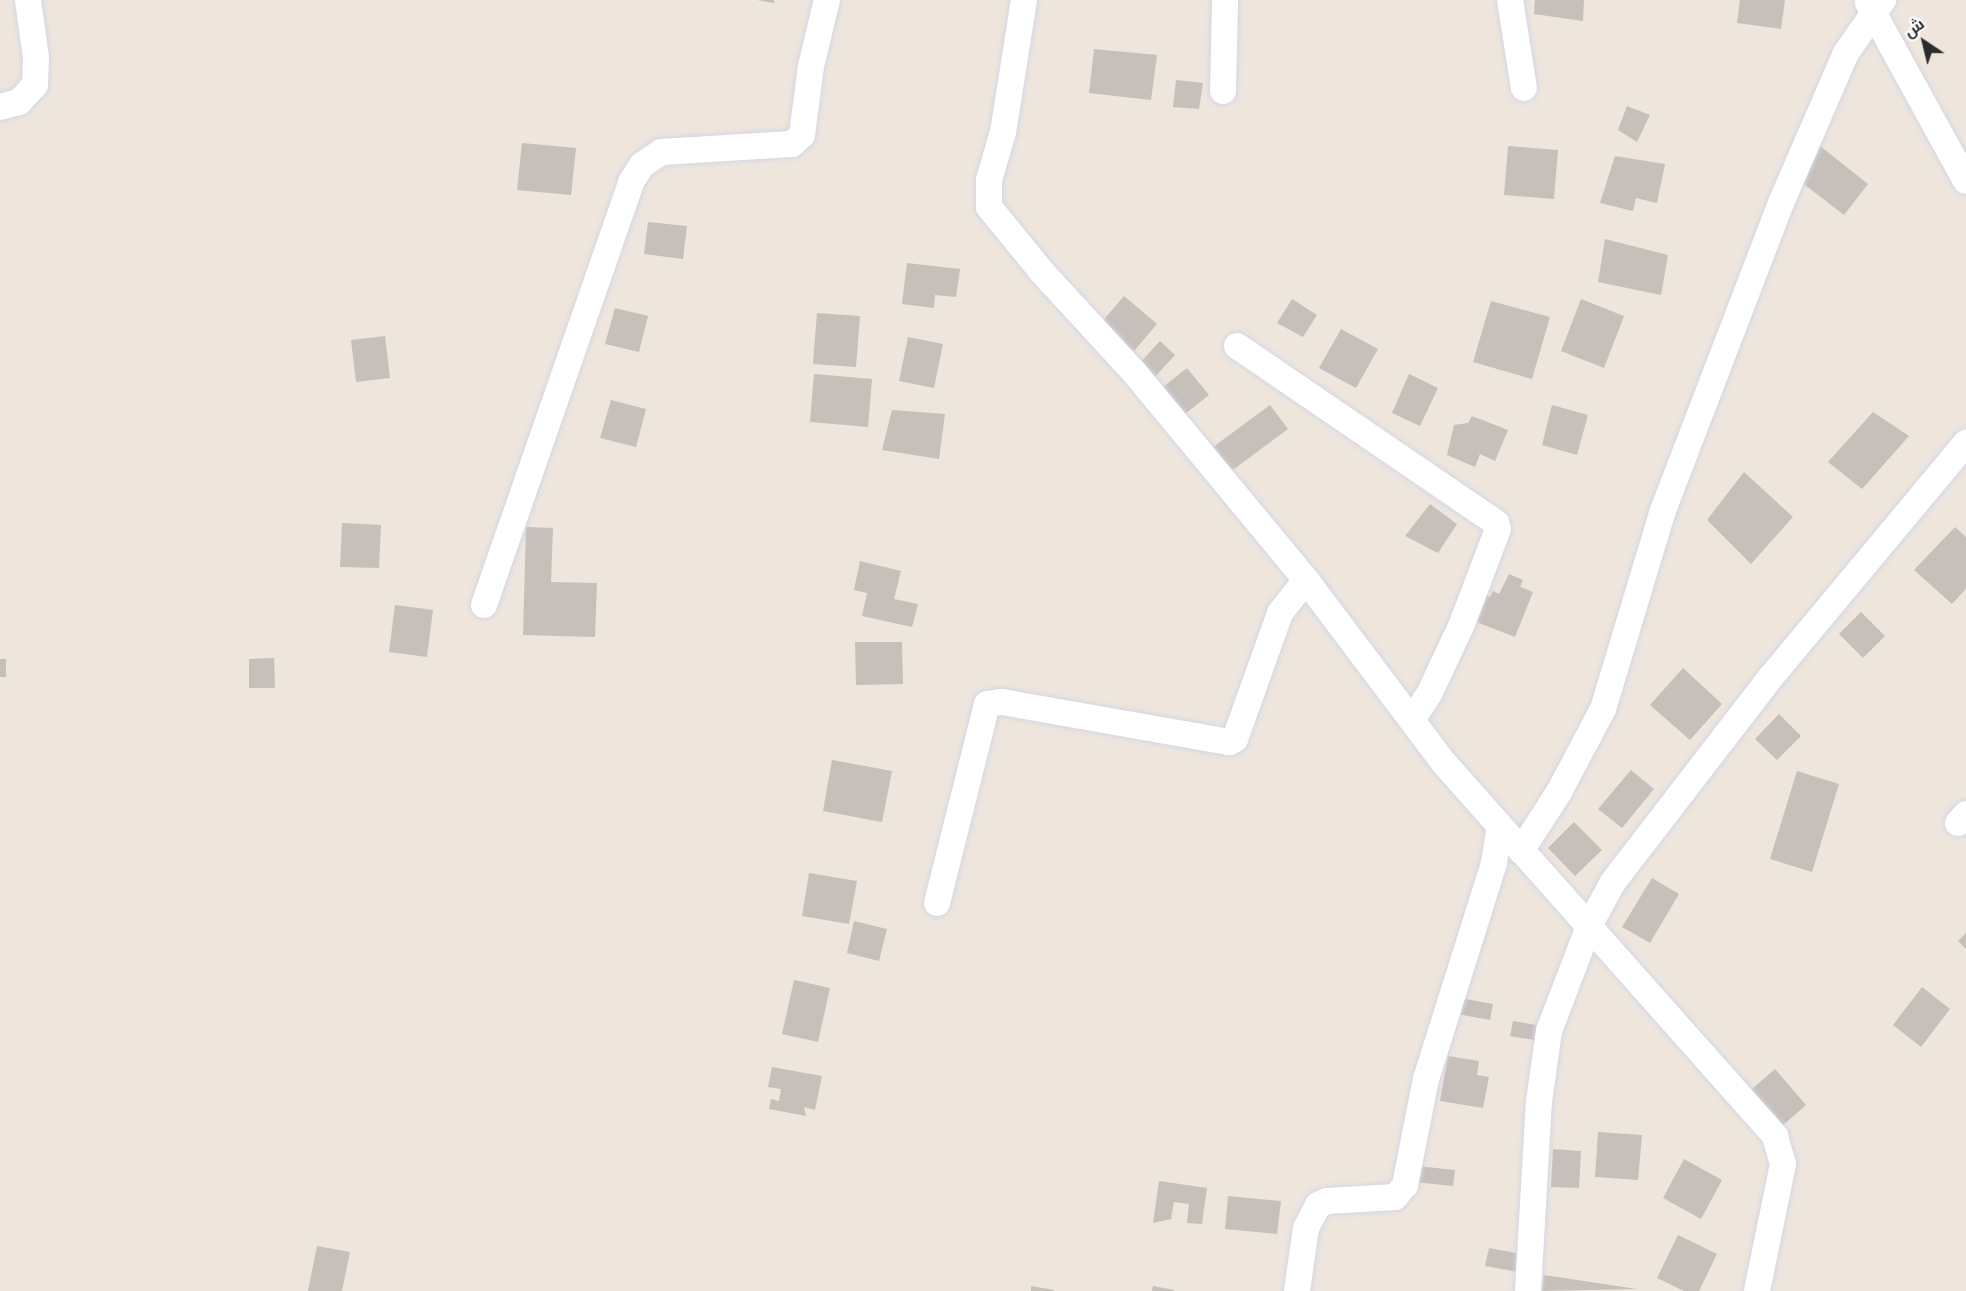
<!DOCTYPE html>
<html>
<head>
<meta charset="utf-8">
<style>
	body { margin:0 }
	#map { position:relative; width:1966px; height:1291px; overflow:hidden; background:#eee5dd; font-family:Manrope,Cairo,sans-serif }
	div>[style] { position:absolute }
	.building>* { inset:0; background:#c6bfba }
	.roads { filter:drop-shadow(0 0 2px #d2d7e4) drop-shadow(0 0 2px #d2d7e4) }
	.street>* { height:26px; margin:-13px; padding:0 13px; transform-origin:13px; border-radius:13px; background:#fff }
	span { translate:-50% -50%; white-space:nowrap; text-align:center; line-height:1.15; -webkit-text-stroke:4.5px #fff; paint-order:stroke }
	.north { position:absolute; left:1894px; top:12px; width:60px; height:60px; -webkit-text-stroke:4px #fff; paint-order:stroke; rotate:325deg; font-size:16px; font-weight:700; line-height:24px; text-align:center; color:#2b2b2b }
	.north::after { content:''; display:block; margin:auto; width:21px; height:27px; background:#2b2b2b; clip-path:polygon(50% 0,100% 100%,50% 72%,0 100%) }
</style>
</head>
<body>
<div id="map">
	<div class="building">
		<i style="clip-path:polygon(757px 0,774px 0,774px 3px)"></i>
		<i style="clip-path:polygon(1535px 0,1584px 0,1583px 21px,1534px 14px)"></i>
		<i style="clip-path:polygon(1740px 0,1785px 0,1781px 29px,1737px 23px)"></i>
		<i style="clip-path:polygon(1094px 49px,1157px 55px,1151px 100px,1089px 93px)"></i>
		<i style="clip-path:polygon(1176px 80px,1203px 83px,1199px 109px,1173px 107px)"></i>
		<i style="clip-path:polygon(1627px 106px,1650px 115px,1637px 142px,1618px 130px)"></i>
		<i style="clip-path:polygon(522px 143px,576px 148px,571px 195px,517px 190px)"></i>
		<i style="clip-path:polygon(1508px 146px,1558px 150px,1554px 199px,1504px 195px)"></i>
		<i style="clip-path:polygon(1820px 146px,1868px 184px,1844px 215px,1796px 178px)"></i>
		<i style="clip-path:polygon(1615px 156px,1665px 164px,1657px 203px,1636px 198px,1633px 211px,1600px 203px)"></i>
		<i style="clip-path:polygon(648px 222px,687px 226px,683px 259px,644px 254px)"></i>
		<i style="clip-path:polygon(1605px 239px,1668px 255px,1661px 295px,1598px 282px)"></i>
		<i style="clip-path:polygon(907px 263px,960px 269px,956px 297px,935px 295px,934px 308px,902px 304px)"></i>
		<i style="clip-path:polygon(1124px 296px,1157px 324px,1134px 351px,1101px 323px)"></i>
		<i style="clip-path:polygon(1292px 299px,1317px 315px,1303px 337px,1277px 323px)"></i>
		<i style="clip-path:polygon(1581px 299px,1624px 316px,1604px 368px,1561px 351px)"></i>
		<i style="clip-path:polygon(1491px 301px,1550px 317px,1532px 379px,1473px 362px)"></i>
		<i style="clip-path:polygon(615px 308px,648px 316px,639px 352px,605px 344px)"></i>
		<i style="clip-path:polygon(817px 313px,860px 316px,856px 367px,813px 364px)"></i>
		<i style="clip-path:polygon(1341px 329px,1378px 349px,1356px 388px,1319px 368px)"></i>
		<i style="clip-path:polygon(385px 336px,390px 378px,356px 382px,351px 340px)"></i>
		<i style="clip-path:polygon(908px 337px,943px 344px,934px 388px,899px 381px)"></i>
		<i style="clip-path:polygon(1160px 341px,1175px 355px,1153px 379px,1138px 365px)"></i>
		<i style="clip-path:polygon(1187px 368px,1209px 395px,1185px 414px,1163px 387px)"></i>
		<i style="clip-path:polygon(814px 374px,872px 379px,868px 427px,810px 422px)"></i>
		<i style="clip-path:polygon(1409px 374px,1438px 388px,1420px 426px,1392px 413px)"></i>
		<i style="clip-path:polygon(611px 400px,646px 409px,636px 447px,600px 438px)"></i>
		<i style="clip-path:polygon(1270px 405px,1288px 429px,1226px 475px,1209px 450px)"></i>
		<i style="clip-path:polygon(1552px 405px,1588px 415px,1577px 455px,1542px 445px)"></i>
		<i style="clip-path:polygon(892px 410px,945px 414px,939px 459px,882px 450px)"></i>
		<i style="clip-path:polygon(1873px 412px,1909px 436px,1862px 489px,1828px 462px)"></i>
		<i style="clip-path:polygon(1472px 416px,1508px 430px,1495px 461px,1480px 454px,1475px 467px,1447px 455px,1454px 425px,1468px 423px)"></i>
		<i style="clip-path:polygon(1744px 472px,1793px 517px,1751px 564px,1707px 520px)"></i>
		<i style="clip-path:polygon(1430px 504px,1457px 524px,1438px 553px,1405px 536px)"></i>
		<i style="clip-path:polygon(342px 523px,381px 525px,379px 568px,340px 567px)"></i>
		<i style="clip-path:polygon(526px 527px,553px 528px,551px 582px,597px 583px,595px 637px,523px 635px)"></i>
		<i style="clip-path:polygon(1955px 527px,1966px 537px,1966px 589px,1952px 604px,1914px 570px)"></i>
		<i style="clip-path:polygon(860px 561px,901px 571px,894px 599px,918px 604px,912px 627px,862px 616px,867px 593px,854px 590px)"></i>
		<i style="clip-path:polygon(1509px 574px,1523px 580px,1520px 587px,1533px 592px,1515px 637px,1471px 620px,1483px 594px,1490px 597px,1493px 591px,1499px 594px)"></i>
		<i style="clip-path:polygon(395px 605px,433px 610px,427px 657px,389px 652px)"></i>
		<i style="clip-path:polygon(1861px 612px,1885px 636px,1863px 658px,1839px 634px)"></i>
		<i style="clip-path:polygon(855px 642px,902px 642px,903px 684px,856px 685px)"></i>
		<i style="clip-path:polygon(274px 658px,275px 688px,249px 688px,249px 659px)"></i>
		<i style="clip-path:polygon(0 659px,6px 659px,6px 677px,0 677px)"></i>
		<i style="clip-path:polygon(1683px 668px,1722px 704px,1690px 740px,1650px 705px)"></i>
		<i style="clip-path:polygon(1779px 714px,1801px 736px,1777px 760px,1755px 739px)"></i>
		<i style="clip-path:polygon(832px 760px,892px 771px,882px 822px,823px 811px)"></i>
		<i style="clip-path:polygon(1631px 770px,1654px 789px,1622px 828px,1598px 809px)"></i>
		<i style="clip-path:polygon(1797px 771px,1839px 784px,1812px 872px,1770px 859px)"></i>
		<i style="clip-path:polygon(1574px 822px,1602px 850px,1575px 876px,1548px 848px)"></i>
		<i style="clip-path:polygon(809px 873px,857px 881px,849px 924px,802px 916px)"></i>
		<i style="clip-path:polygon(1652px 878px,1679px 894px,1650px 943px,1622px 927px)"></i>
		<i style="clip-path:polygon(854px 921px,887px 929px,879px 961px,847px 953px)"></i>
		<i style="clip-path:polygon(1966px 933px,1966px 949px,1958px 941px)"></i>
		<i style="clip-path:polygon(794px 980px,830px 988px,818px 1042px,782px 1034px)"></i>
		<i style="clip-path:polygon(1922px 987px,1950px 1009px,1921px 1047px,1893px 1025px)"></i>
		<i style="clip-path:polygon(1460px 998px,1493px 1004px,1490px 1020px,1457px 1014px)"></i>
		<i style="clip-path:polygon(1513px 1021px,1542px 1026px,1540px 1041px,1510px 1036px)"></i>
		<i style="clip-path:polygon(1448px 1056px,1479px 1061px,1477px 1075px,1489px 1077px,1483px 1108px,1440px 1101px)"></i>
		<i style="clip-path:polygon(772px 1067px,822px 1076px,815px 1110px,804px 1107px,806px 1116px,769px 1109px,771px 1099px,779px 1101px,781px 1089px,768px 1087px)"></i>
		<i style="clip-path:polygon(1775px 1069px,1806px 1105px,1782px 1126px,1751px 1090px)"></i>
		<i style="clip-path:polygon(1598px 1132px,1642px 1135px,1638px 1180px,1595px 1177px)"></i>
		<i style="clip-path:polygon(1553px 1149px,1581px 1151px,1579px 1188px,1551px 1187px)"></i>
		<i style="clip-path:polygon(1684px 1159px,1722px 1180px,1701px 1219px,1663px 1198px)"></i>
		<i style="clip-path:polygon(1417px 1166px,1455px 1170px,1453px 1186px,1415px 1182px)"></i>
		<i style="clip-path:polygon(1159px 1181px,1207px 1188px,1202px 1224px,1187px 1223px,1189px 1204px,1174px 1202px,1171px 1219px,1153px 1223px)"></i>
		<i style="clip-path:polygon(1228px 1196px,1281px 1201px,1277px 1234px,1225px 1229px)"></i>
		<i style="clip-path:polygon(1678px 1235px,1717px 1254px,1699px 1291px,1684px 1291px,1657px 1278px)"></i>
		<i style="clip-path:polygon(317px 1246px,350px 1252px,342px 1291px,308px 1291px)"></i>
		<i style="clip-path:polygon(1489px 1248px,1522px 1254px,1518px 1272px,1485px 1266px)"></i>
		<i style="clip-path:polygon(1544px 1275px,1637px 1289px,1542px 1291px)"></i>
		<i style="clip-path:polygon(1031px 1286px,1054px 1290px,1054px 1291px,1031px 1291px)"></i>
		<i style="clip-path:polygon(1153px 1286px,1174px 1290px,1174px 1291px,1152px 1291px)"></i>
	</div>
	<div class="roads">
		<div class="street">
			<i style="left:1024px;top:0;width:134px;rotate:99deg"></i>
			<i style="left:1003px;top:132px;width:50px;rotate:106.3deg"></i>
			<i style="left:989px;top:180px;width:27px;rotate:90deg"></i>
			<i style="left:989px;top:207px;width:84px;rotate:50.8deg"></i>
			<i style="left:1042px;top:272px;width:136px;rotate:47.4deg"></i>
			<i style="left:1134px;top:372px;width:270px;rotate:50.4deg"></i>
			<i style="left:1306px;top:580px;width:229px;rotate:53deg"></i>
			<i style="left:1444px;top:763px;width:499px;rotate:48.4deg"></i>
			<i style="left:1775px;top:1136px;width:29px;rotate:74deg"></i>
			<i style="left:1783px;top:1164px;width:130px;rotate:101.6deg"></i>
			<i style="left:1510px;top:0;width:89px;rotate:81deg"></i>
			<i style="left:1868px;top:3px;width:203px;rotate:61.2deg"></i>
			<i style="left:1223px;top:91px;width:91px;rotate:-88.7deg"></i>
			<i style="left:0;top:107px;width:20px;rotate:-15deg"></i>
			<i style="left:19px;top:102px;width:23px;rotate:-47deg"></i>
			<i style="left:35px;top:85px;width:27px;rotate:-88deg"></i>
			<i style="left:36px;top:58px;width:59px;rotate:-97.9deg"></i>
			<i style="left:1237px;top:346px;width:314px;rotate:34.3deg"></i>
			<i style="left:1496px;top:523px;width:6px;rotate:72deg"></i>
			<i style="left:1498px;top:529px;width:102px;rotate:110.8deg"></i>
			<i style="left:1462px;top:624px;width:77px;rotate:115.2deg"></i>
			<i style="left:1429px;top:694px;width:31px;rotate:123deg"></i>
			<i style="left:484px;top:605px;width:448px;rotate:-70.8deg"></i>
			<i style="left:631px;top:182px;width:20px;rotate:-57deg"></i>
			<i style="left:642px;top:165px;width:23px;rotate:-34deg"></i>
			<i style="left:661px;top:152px;width:131px;rotate:-3.5deg"></i>
			<i style="left:792px;top:144px;width:13px;rotate:-42deg"></i>
			<i style="left:802px;top:135px;width:70px;rotate:-82.6deg"></i>
			<i style="left:811px;top:66px;width:68px;rotate:-76.4deg"></i>
			<i style="left:1958px;top:823px;width:12px;rotate:-48deg"></i>
			<i style="left:1521px;top:851px;width:70px;rotate:-57.2deg"></i>
			<i style="left:1559px;top:792px;width:94px;rotate:-62.1deg"></i>
			<i style="left:1603px;top:709px;width:205px;rotate:-73.2deg"></i>
			<i style="left:1662px;top:513px;width:332px;rotate:-69deg"></i>
			<i style="left:1781px;top:203px;width:163px;rotate:-66.6deg"></i>
			<i style="left:1846px;top:53px;width:65px;rotate:-55.1deg"></i>
			<i style="left:937px;top:903px;width:205px;rotate:-75.9deg"></i>
			<i style="left:987px;top:704px;width:15px;rotate:-8deg"></i>
			<i style="left:1002px;top:702px;width:231px;rotate:10deg"></i>
			<i style="left:1230px;top:742px;width:6px;rotate:-31deg"></i>
			<i style="left:1235px;top:739px;width:134px;rotate:-70.3deg"></i>
			<i style="left:1280px;top:613px;width:42px;rotate:-51.8deg"></i>
			<i style="left:1297px;top:1291px;width:64px;rotate:-81.9deg"></i>
			<i style="left:1306px;top:1228px;width:26px;rotate:-62deg"></i>
			<i style="left:1318px;top:1205px;width:10px;rotate:-24deg"></i>
			<i style="left:1327px;top:1201px;width:68px;rotate:-3.4deg"></i>
			<i style="left:1395px;top:1197px;width:16px;rotate:-50deg"></i>
			<i style="left:1405px;top:1185px;width:108px;rotate:-78.8deg"></i>
			<i style="left:1426px;top:1079px;width:226px;rotate:-72.5deg"></i>
			<i style="left:1494px;top:863px;width:36px;rotate:-81deg"></i>
			<i style="left:1528px;top:1291px;width:189px;rotate:-86.7deg"></i>
			<i style="left:1539px;top:1102px;width:72px;rotate:-82deg"></i>
			<i style="left:1549px;top:1031px;width:112px;rotate:-69.1deg"></i>
			<i style="left:1589px;top:926px;width:50px;rotate:-61.4deg"></i>
			<i style="left:1613px;top:882px;width:259px;rotate:-52.4deg"></i>
			<i style="left:1771px;top:677px;width:305px;rotate:-50.2deg"></i>
		</div>
	</div>
	<div class="north">ش</div>
</div>
</body>
</html>
